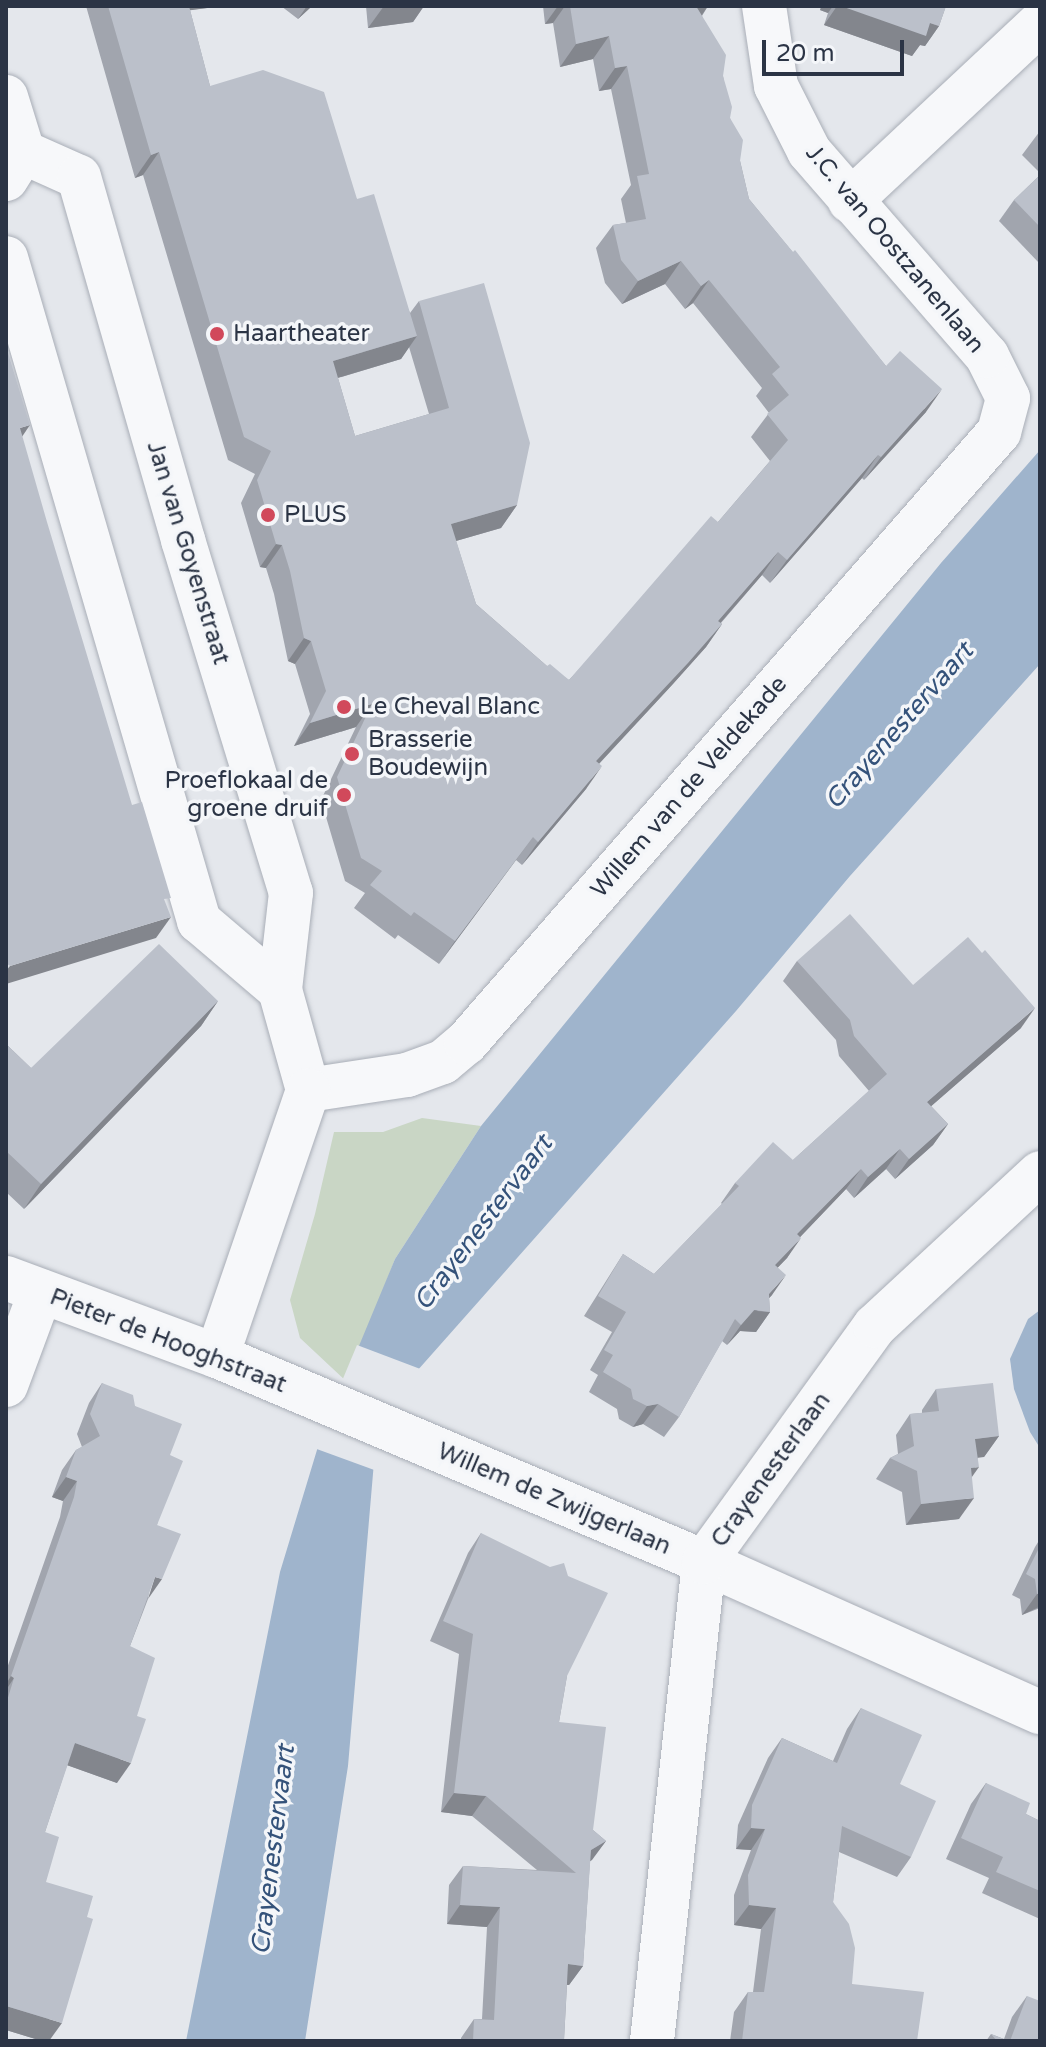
<!DOCTYPE html>
<html>
<head>
<meta charset="utf-8">
<style>
	body { margin:0 }
	#map { position:relative; width:1046px; height:2047px; overflow:hidden; background:#e4e7ec; font-family:"Varela Round",sans-serif }
	div>[style] { position:absolute }
	.green>* { inset:0; background:#c9d6c5 }
	.water>* { inset:0; background:#9fb4cc }
	.pier>* { inset:0; background:#e4e7ec }
	.roads { filter:drop-shadow(0 0 2px #a9aeb7) drop-shadow(0 0 2px #a9aeb7) }
	.minor>* { height:44px; margin:-22px; padding:0 22px; transform-origin:22px; border-radius:22px; background:#f7f8fa }
	.wall>* { inset:0; background:#a1a5ae }
	.shaded-wall>* { inset:0; background:#83868d }
	.building>* { inset:0; background:#bbc0ca }
	.dots>* { width:22px; height:22px; translate:-50% -50%; box-sizing:border-box; border:4px solid #f4f6f9; border-radius:50% }
	span { translate:-50% -50%; white-space:nowrap; text-align:center; line-height:1.15; -webkit-text-stroke:7px #f4f6f9; paint-order:stroke }
	.street-label { font-size:24px; color:#2b3445 }
	.poi-label { font-size:24px; color:#2b3445 }
	.left { translate:0 -50%; text-align:left }
	.right { translate:-100% -50%; text-align:right }
	.water-label { font-size:26px; color:#34527a; font-style:italic }
	.frame { position:absolute; inset:0; border:8px solid #2b3445; pointer-events:none }
	.scale { position:absolute; left:762px; top:40px; width:142px; height:36px; box-sizing:border-box; border:4px solid #2b3445; border-top:0; padding-left:10px; font-size:24px; line-height:28px; white-space:nowrap; color:#2b3445; -webkit-text-stroke:6px #f4f6f9; paint-order:stroke }
</style>
</head>
<body>
<div id="map">
	<div class="green">
		<i style="clip-path:polygon(422px 1118px,481px 1126px,395px 1259px,347px 1382px,300px 1338px,290px 1300px,315px 1214px,334px 1132px,383px 1132px)"></i>
	</div>
	<div class="water">
		<i style="clip-path:polygon(1040px 450px,1040px 664px,850px 876px,736px 1011px,417px 1371px,374px 1462px,348px 1766px,305px 2041px,186px 2041px,280px 1572px,320px 1440px,395px 1259px,481px 1126px,941px 563px)"></i>
		<i style="clip-path:polygon(1040px 1310px,1040px 1448px,1030px 1432px,1014px 1389px,1010px 1359px,1028px 1319px)"></i>
	</div>
	<div class="pier">
		<i style="clip-path:polygon(357px 1345px,423px 1370px,377px 1471px,314px 1448px)"></i>
	</div>
	<div class="roads">
		<div class="minor">
			<i style="left:6px;top:97px;width:58px;rotate:72.8deg"></i>
			<i style="left:23px;top:152px;width:32px;rotate:122deg"></i>
			<i style="left:23px;top:152px;width:61px;rotate:24.1deg"></i>
			<i style="left:79px;top:177px;width:378px;rotate:74deg"></i>
			<i style="left:183px;top:540px;width:369px;rotate:73deg"></i>
			<i style="left:291px;top:893px;width:98px;rotate:96.5deg"></i>
			<i style="left:280px;top:990px;width:104px;rotate:74.4deg"></i>
			<i style="left:850px;top:201px;width:260px;rotate:-43.1deg"></i>
			<i style="left:6px;top:258px;width:691px;rotate:73.77deg"></i>
			<i style="left:199px;top:921px;width:106px;rotate:40.4deg"></i>
			<i style="left:308px;top:1090px;width:100px;rotate:-8.6deg"></i>
			<i style="left:407px;top:1075px;width:38px;rotate:-20deg"></i>
			<i style="left:443px;top:1062px;width:30px;rotate:-40deg"></i>
			<i style="left:466px;top:1043px;width:811px;rotate:-48.9deg"></i>
			<i style="left:999px;top:432px;width:35px;rotate:-75deg"></i>
			<i style="left:1008px;top:398px;width:47px;rotate:-116.6deg"></i>
			<i style="left:987px;top:356px;width:271px;rotate:-131deg"></i>
			<i style="left:809px;top:151px;width:73px;rotate:-116.9deg"></i>
			<i style="left:776px;top:86px;width:81px;rotate:-98.5deg"></i>
			<i style="left:6px;top:1278px;width:225px;rotate:20.3deg"></i>
			<i style="left:217px;top:1356px;width:529px;rotate:22.93deg"></i>
			<i style="left:704px;top:1562px;width:368px;rotate:24.1deg"></i>
			<i style="left:217px;top:1356px;width:281px;rotate:-71.1deg"></i>
			<i style="left:6px;top:1385px;width:100px;rotate:-69.6deg"></i>
			<i style="left:652px;top:2041px;width:482px;rotate:-83.8deg"></i>
			<i style="left:704px;top:1562px;width:291px;rotate:-54.1deg"></i>
			<i style="left:875px;top:1326px;width:225px;rotate:-42.8deg"></i>
		</div>
	</div>
	<div class="wall">
		<i style="clip-path:polygon(evenodd,86px 6px,223px 6px,190px 10px,210px 86px,357px 199px,410px 313px,419px 301px,517px 505px,501px 528px,456px 541px,476px 604px,547px 666px,569px 680px,718px 522px,770px 461px,751px 437px,769px 413px,756px 396px,762px 388px,693px 303px,685px 309px,665px 284px,622px 304px,605px 283px,596px 248px,613px 225px,626px 223px,621px 199px,631px 185px,611px 89px,599px 91px,593px 59px,560px 67px,553px 23px,545px 24px,543px 6px,708px 6px,702px 16px,723px 76px,730px 118px,749px 199px,886px 366px,926px 412px,864px 480px,862px 478px,770px 583px,762px 575px,721px 623px,722px 624px,706px 647px,672px 685px,599px 764px,586px 789px,522px 865px,516px 860px,439px 964px,398px 935px,395px 939px,354px 908px,365px 893px,345px 881px,321px 800px,356px 727px,294px 746px,310px 714px,295px 664px,288px 661px,274px 594px,266px 568px,260px 567px,241px 503px,255px 474px,228px 460px,143px 175px,135px 178px,86px 6px,409px 347px,429px 414px,355px 436px,338px 378px,401px 359px,409px 347px)"></i>
		<i style="clip-path:polygon(281px 6px,320px 6px,311px 7px,298px 19px)"></i>
		<i style="clip-path:polygon(366px 6px,424px 6px,413px 22px,368px 28px)"></i>
		<i style="clip-path:polygon(821px 6px,946px 6px,939px 26px,925px 46px,920px 45px,912px 56px,824px 25px,828px 13px,820px 10px)"></i>
		<i style="clip-path:polygon(1040px 131px,1040px 173px,1022px 155px)"></i>
		<i style="clip-path:polygon(1040px 175px,1040px 264px,999px 221px,1014px 200px)"></i>
		<i style="clip-path:polygon(797px 961px,913px 985px,1021px 1028px,931px 1106px,948px 1124px,933px 1145px,895px 1179px,886px 1169px,854px 1198px,846px 1189px,800px 1237px,787px 1258px,778px 1267px,772px 1295px,769px 1298px,770px 1312px,756px 1332px,740px 1331px,727px 1345px,722px 1341px,679px 1417px,664px 1437px,643px 1424px,633px 1427px,619px 1419px,617px 1409px,589px 1392px,598px 1375px,590px 1370px,612px 1332px,584px 1316px,623px 1254px,654px 1274px,722px 1204px,721px 1203px,735px 1183px,793px 1160px,869px 1091px,839px 1056px,836px 1040px,783px 981px)"></i>
		<i style="clip-path:polygon(218px 1001px,201px 1026px,24px 1209px,6px 1192px,6px 1044px,31px 1068px)"></i>
		<i style="clip-path:polygon(102px 1383px,135px 1406px,170px 1455px,157px 1525px,148px 1599px,130px 1646px,117px 1783px,67px 1765px,45px 1832px,49px 2041px,42px 2041px,6px 2030px,6px 1671px,60px 1517px,63px 1501px,52px 1497px,62px 1470px,76px 1450px,82px 1447px,77px 1434px,89px 1403px)"></i>
		<i style="clip-path:polygon(936px 1389px,999px 1436px,984px 1457px,978px 1457px,959px 1519px,906px 1525px,902px 1492px,876px 1479px,890px 1458px,898px 1454px,896px 1435px,910px 1414px,922px 1413px,922px 1410px)"></i>
		<i style="clip-path:polygon(481px 1533px,567px 1676px,559px 1722px,593px 1830px,606px 1841px,590px 1861px,583px 1966px,569px 1985px,567px 1985px,564px 2040px,578px 2041px,461px 2041px,461px 2038px,474px 2019px,482px 2019px,487px 1927px,447px 1924px,449px 1885px,463px 1866px,537px 1870px,472px 1816px,441px 1812px,459px 1654px,430px 1641px,468px 1553px)"></i>
		<i style="clip-path:polygon(1040px 1539px,1040px 1608px,1022px 1615px,1020px 1599px,1012px 1595px,1035px 1547px)"></i>
		<i style="clip-path:polygon(861px 1708px,900px 1784px,911px 1857px,897px 1877px,839px 1852px,833px 1902px,852px 1984px,917px 2041px,730px 2041px,734px 2012px,748px 1992px,753px 1992px,761px 1929px,734px 1925px,734px 1895px,751px 1850px,736px 1849px,738px 1825px,768px 1758px,782px 1738px,833px 1761px,847px 1729px)"></i>
		<i style="clip-path:polygon(986px 1783px,1026px 1814px,1040px 1821px,1040px 1919px,982px 1893px,989px 1878px,946px 1859px,971px 1804px)"></i>
		<i style="clip-path:polygon(1027px 1996px,1040px 2041px,986px 2041px,991px 2034px,1004px 2039px,1012px 2017px)"></i>
	</div>
	<div class="shaded-wall">
		<i style="clip-path:polygon(174px 6px,223px 6px,169px 13px)"></i>
		<i style="clip-path:polygon(307px 6px,320px 6px,311px 7px,298px 19px)"></i>
		<i style="clip-path:polygon(384px 6px,424px 6px,413px 22px,368px 28px)"></i>
		<i style="clip-path:polygon(558px 6px,565px 6px,553px 23px,545px 24px)"></i>
		<i style="clip-path:polygon(690px 6px,708px 6px,697px 22px)"></i>
		<i style="clip-path:polygon(822px 6px,833px 6px,828px 13px,820px 10px)"></i>
		<i style="clip-path:polygon(837px 6px,930px 23px,939px 26px,925px 46px,920px 45px,912px 56px,824px 25px)"></i>
		<i style="clip-path:polygon(609px 36px,593px 59px,560px 67px,576px 44px)"></i>
		<i style="clip-path:polygon(627px 66px,611px 89px,599px 91px,615px 68px)"></i>
		<i style="clip-path:polygon(159px 152px,143px 175px,135px 178px,151px 155px)"></i>
		<i style="clip-path:polygon(681px 261px,665px 284px,622px 304px,638px 281px)"></i>
		<i style="clip-path:polygon(709px 280px,693px 303px,685px 309px,701px 286px)"></i>
		<i style="clip-path:polygon(417px 336px,401px 359px,317px 384px,333px 361px)"></i>
		<i style="clip-path:polygon(942px 389px,926px 412px,864px 480px,881px 457px)"></i>
		<i style="clip-path:polygon(30px 425px,15px 447px,20px 428px)"></i>
		<i style="clip-path:polygon(878px 455px,862px 478px,770px 583px,787px 560px)"></i>
		<i style="clip-path:polygon(517px 505px,501px 528px,435px 547px,451px 524px)"></i>
		<i style="clip-path:polygon(276px 544px,282px 545px,266px 568px,260px 567px)"></i>
		<i style="clip-path:polygon(778px 552px,762px 575px,702px 644px,718px 621px)"></i>
		<i style="clip-path:polygon(722px 624px,706px 647px,672px 685px,580px 784px,596px 761px)"></i>
		<i style="clip-path:polygon(304px 638px,311px 641px,295px 664px,288px 661px)"></i>
		<i style="clip-path:polygon(372px 704px,356px 727px,294px 746px,310px 723px)"></i>
		<i style="clip-path:polygon(602px 766px,586px 789px,522px 865px,538px 842px)"></i>
		<i style="clip-path:polygon(533px 837px,516px 860px,439px 964px,455px 941px)"></i>
		<i style="clip-path:polygon(171px 917px,156px 938px,6px 984px,6px 971px,10px 966px)"></i>
		<i style="clip-path:polygon(218px 1001px,201px 1026px,24px 1209px,41px 1184px)"></i>
		<i style="clip-path:polygon(1035px 1008px,1021px 1028px,913px 1122px,927px 1102px)"></i>
		<i style="clip-path:polygon(948px 1124px,933px 1145px,895px 1179px,909px 1159px)"></i>
		<i style="clip-path:polygon(900px 1149px,886px 1169px,854px 1198px,868px 1177px)"></i>
		<i style="clip-path:polygon(861px 1169px,846px 1189px,783px 1255px,797px 1234px)"></i>
		<i style="clip-path:polygon(801px 1238px,787px 1258px,761px 1285px,775px 1265px)"></i>
		<i style="clip-path:polygon(786px 1275px,772px 1295px,757px 1311px,770px 1312px,756px 1332px,740px 1331px,727px 1345px,741px 1325px)"></i>
		<i style="clip-path:polygon(658px 1404px,643px 1424px,633px 1427px,647px 1406px)"></i>
		<i style="clip-path:polygon(999px 1436px,984px 1457px,961px 1460px,975px 1439px)"></i>
		<i style="clip-path:polygon(979px 1467px,964px 1488px,971px 1468px)"></i>
		<i style="clip-path:polygon(66px 1477px,77px 1481px,63px 1501px,52px 1497px)"></i>
		<i style="clip-path:polygon(974px 1498px,959px 1519px,906px 1525px,921px 1504px)"></i>
		<i style="clip-path:polygon(155px 1577px,162px 1579px,148px 1599px)"></i>
		<i style="clip-path:polygon(1040px 1593px,1039px 1607px,1022px 1615px,1037px 1594px)"></i>
		<i style="clip-path:polygon(11px 1676px,14px 1678px,6px 1690px,6px 1684px)"></i>
		<i style="clip-path:polygon(75px 1743px,131px 1763px,117px 1783px,61px 1763px)"></i>
		<i style="clip-path:polygon(454px 1793px,486px 1796px,472px 1816px,441px 1812px)"></i>
		<i style="clip-path:polygon(751px 1828px,765px 1829px,751px 1850px,736px 1849px)"></i>
		<i style="clip-path:polygon(606px 1841px,592px 1860px,577px 1870px,591px 1850px)"></i>
		<i style="clip-path:polygon(460px 1905px,500px 1907px,487px 1927px,447px 1924px)"></i>
		<i style="clip-path:polygon(749px 1905px,776px 1908px,761px 1929px,734px 1925px)"></i>
		<i style="clip-path:polygon(568px 1964px,583px 1966px,569px 1985px,555px 1984px)"></i>
		<i style="clip-path:polygon(6px 2006px,62px 2023px,49px 2041px,42px 2041px,6px 2030px)"></i>
	</div>
	<div class="building">
		<i style="clip-path:polygon(108px 6px,189px 6px,210px 86px,263px 70px,324px 92px,357px 199px,374px 194px,417px 336px,333px 361px,355px 436px,449px 408px,419px 301px,484px 283px,530px 443px,517px 505px,451px 524px,476px 604px,547px 666px,550px 664px,569px 680px,711px 516px,718px 522px,788px 440px,767px 414px,789px 395px,772px 374px,780px 367px,709px 280px,701px 286px,681px 261px,638px 281px,621px 260px,613px 225px,646px 219px,637px 176px,649px 174px,627px 66px,615px 68px,609px 36px,576px 44px,570px 6px,696px 6px,726px 55px,723px 76px,732px 107px,730px 118px,743px 140px,740px 161px,749px 199px,793px 252px,795px 250px,886px 366px,900px 351px,942px 389px,881px 457px,878px 455px,787px 560px,778px 552px,718px 621px,722px 624px,688px 663px,596px 761px,602px 766px,538px 842px,533px 837px,455px 941px,414px 912px,411px 916px,370px 885px,382px 871px,361px 858px,337px 777px,372px 704px,310px 723px,326px 691px,311px 641px,304px 638px,290px 571px,282px 545px,276px 544px,257px 480px,271px 451px,244px 437px,159px 152px,151px 155px)"></i>
		<i style="clip-path:polygon(841px 6px,946px 6px,939px 26px,930px 23px,926px 36px)"></i>
		<i style="clip-path:polygon(1040px 175px,1040px 227px,1014px 200px)"></i>
		<i style="clip-path:polygon(6px 346px,30px 425px,20px 428px,47px 522px,132px 805px,142px 802px,171px 898px,164px 899px,171px 917px,10px 966px,6px 963px)"></i>
		<i style="clip-path:polygon(850px 914px,913px 985px,968px 937px,982px 953px,985px 950px,1035px 1008px,927px 1102px,948px 1124px,909px 1159px,900px 1149px,868px 1177px,861px 1169px,797px 1234px,801px 1238px,775px 1265px,786px 1275px,769px 1294px,770px 1312px,754px 1310px,741px 1325px,735px 1319px,679px 1417px,658px 1404px,647px 1406px,633px 1399px,631px 1389px,603px 1372px,613px 1355px,604px 1350px,626px 1312px,598px 1296px,623px 1254px,654px 1274px,739px 1186px,735px 1183px,773px 1142px,793px 1160px,887px 1074px,854px 1036px,850px 1020px,797px 961px)"></i>
		<i style="clip-path:polygon(159px 944px,218px 1001px,41px 1184px,6px 1151px,6px 1044px,31px 1068px)"></i>
		<i style="clip-path:polygon(102px 1383px,133px 1395px,135px 1406px,182px 1424px,170px 1455px,183px 1461px,157px 1525px,181px 1534px,162px 1579px,155px 1577px,130px 1646px,155px 1658px,137px 1716px,146px 1719px,131px 1763px,75px 1743px,45px 1832px,59px 1837px,46px 1882px,93px 1896px,87px 1917px,93px 1919px,62px 2023px,6px 2006px,6px 1704px,14px 1678px,11px 1676px,74px 1497px,77px 1481px,66px 1477px,76px 1450px,100px 1436px,90px 1414px)"></i>
		<i style="clip-path:polygon(993px 1383px,999px 1436px,975px 1439px,979px 1467px,971px 1468px,974px 1498px,921px 1504px,917px 1471px,890px 1458px,914px 1446px,910px 1414px,939px 1411px,936px 1389px)"></i>
		<i style="clip-path:polygon(481px 1533px,550px 1567px,564px 1563px,568px 1576px,608px 1593px,567px 1676px,559px 1722px,606px 1727px,593px 1830px,606px 1841px,591px 1850px,583px 1966px,568px 1964px,564px 2040px,578px 2041px,473px 2041px,474px 2019px,494px 2020px,500px 1907px,460px 1905px,463px 1866px,576px 1873px,486px 1796px,454px 1793px,473px 1634px,443px 1621px)"></i>
		<i style="clip-path:polygon(1040px 1546px,1040px 1593px,1037px 1594px,1035px 1579px,1026px 1574px)"></i>
		<i style="clip-path:polygon(861px 1708px,922px 1735px,900px 1784px,936px 1801px,911px 1857px,842px 1826px,833px 1902px,849px 1924px,855px 1948px,852px 1984px,924px 1992px,917px 2041px,742px 2041px,748px 1992px,764px 1992px,776px 1908px,749px 1905px,748px 1875px,765px 1829px,751px 1828px,752px 1805px,782px 1738px,837px 1763px)"></i>
		<i style="clip-path:polygon(986px 1783px,1030px 1803px,1026px 1814px,1040px 1821px,1040px 1891px,996px 1872px,1003px 1857px,961px 1838px)"></i>
		<i style="clip-path:polygon(1027px 1996px,1040px 2001px,1040px 2041px,1010px 2041px)"></i>
		<i style="clip-path:polygon(991px 2034px,1009px 2041px,997px 2041px)"></i>
	</div>
	<div class="dots">
		<i style="left:217px;top:334px;background:#d1495b"></i>
		<i style="left:268px;top:515px;background:#d1495b"></i>
		<i style="left:344px;top:707px;background:#d1495b"></i>
		<i style="left:352px;top:754px;background:#d1495b"></i>
		<i style="left:344px;top:795px;background:#d1495b"></i>
	</div>
	<div class="street-label">
		<span style="left:895px;top:249px;rotate:50deg">J.C. van Oostzanenlaan</span>
		<span style="left:188px;top:553px;rotate:73deg">Jan van Goyenstraat</span>
		<span style="left:689px;top:787px;rotate:-49deg">Willem van de Veldekade</span>
		<span style="left:168px;top:1341px;rotate:21deg">Pieter de Hooghstraat</span>
		<span style="left:771px;top:1470px;rotate:-54deg">Crayenesterlaan</span>
		<span style="left:554px;top:1499px;rotate:23deg">Willem de Zwijgerlaan</span>
	</div>
	<div class="poi-label">
		<span class="left" style="left:233px;top:334px">Haartheater</span>
		<span class="left" style="left:284px;top:515px">PLUS</span>
		<span class="left" style="left:360px;top:707px">Le Cheval Blanc</span>
		<span class="left" style="left:368px;top:754px">Brasserie<br>Boudewijn</span>
		<span class="right" style="left:328px;top:795px">Proeflokaal de<br>groene druif</span>
	</div>
	<div class="water-label">
		<span style="left:899px;top:726px;rotate:-49deg">Crayenestervaart</span>
		<span style="left:483px;top:1223px;rotate:-53deg">Crayenestervaart</span>
		<span style="left:273px;top:1850px;rotate:-83deg">Crayenestervaart</span>
	</div>
	<div class="frame"></div>
	<div class="scale">20 m</div>
</div>
</body>
</html>
